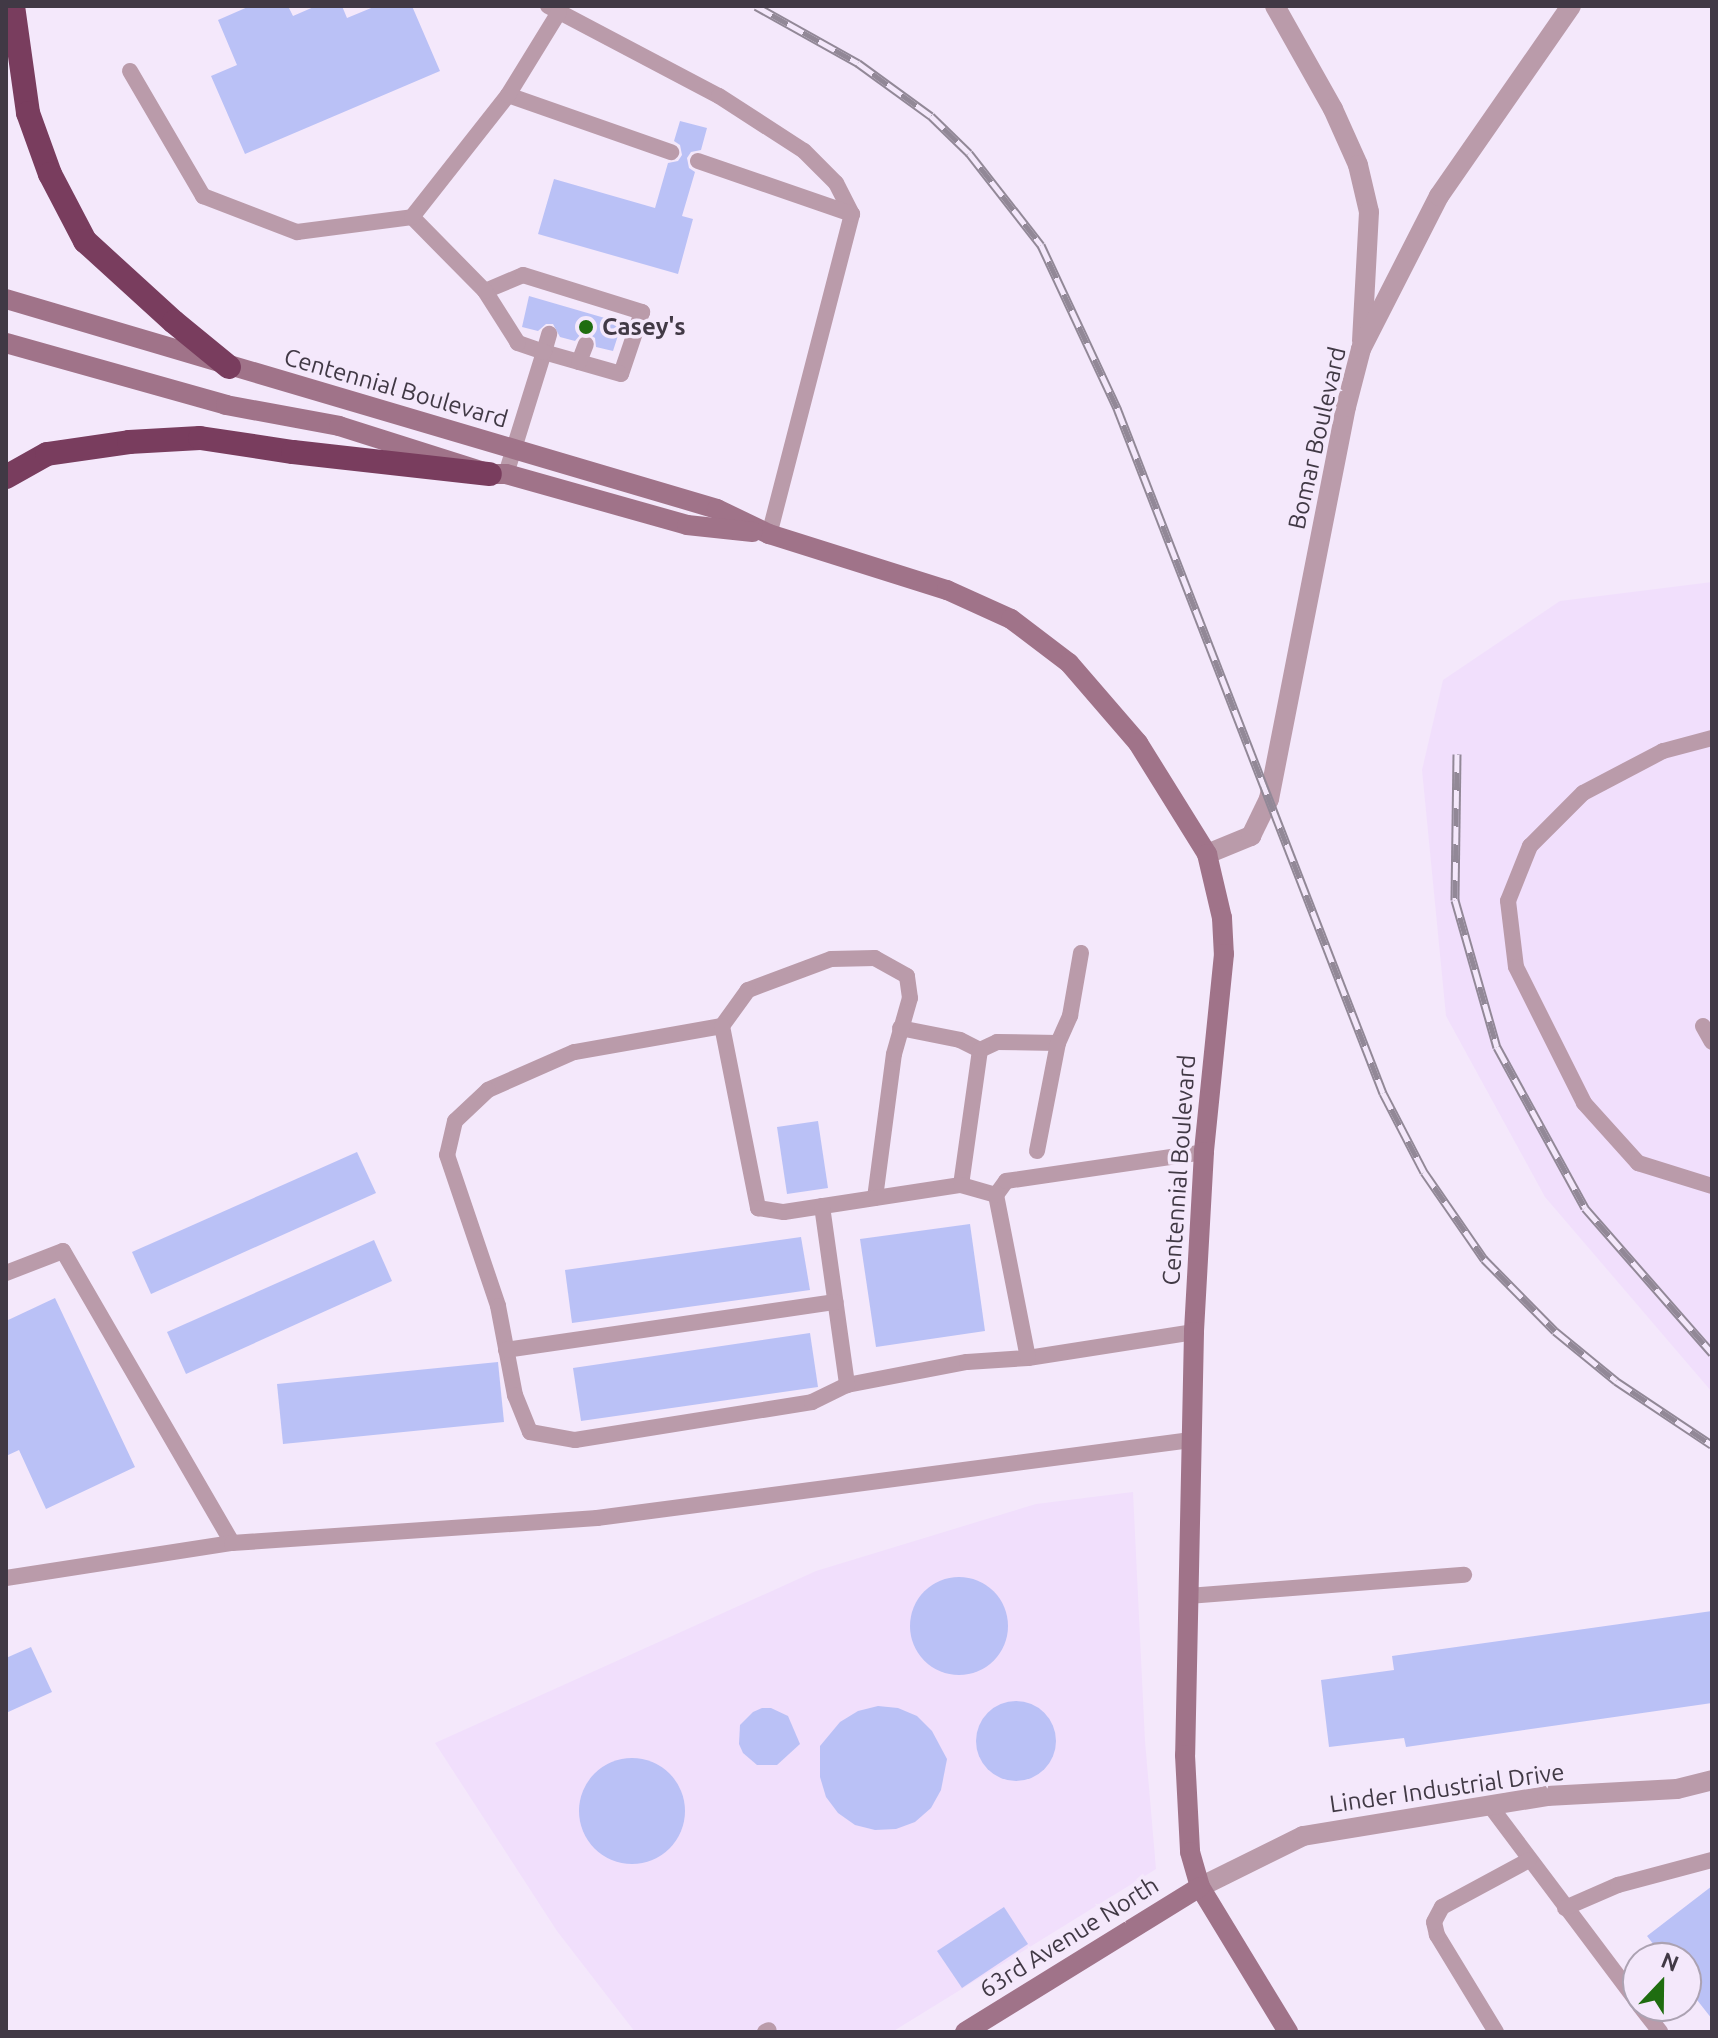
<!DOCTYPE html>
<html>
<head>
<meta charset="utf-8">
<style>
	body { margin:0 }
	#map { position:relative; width:1718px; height:2038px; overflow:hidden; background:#f4e8fb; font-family:Ubuntu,sans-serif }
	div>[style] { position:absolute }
	.built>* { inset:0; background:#f1dffc }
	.building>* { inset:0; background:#bac1f6 }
	.round { border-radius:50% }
	.lane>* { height:16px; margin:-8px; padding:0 8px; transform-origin:8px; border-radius:8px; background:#ba9baa }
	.street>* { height:20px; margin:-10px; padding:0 10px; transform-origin:10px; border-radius:10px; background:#ba9baa }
	.secondary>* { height:20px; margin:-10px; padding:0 10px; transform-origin:10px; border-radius:10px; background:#a07389 }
	.highway>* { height:24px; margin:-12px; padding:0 12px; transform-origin:12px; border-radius:12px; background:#793d5e }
	.rail>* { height:9px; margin-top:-4.5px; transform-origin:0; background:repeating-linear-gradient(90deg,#f4e8fb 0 18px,#928897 0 36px); box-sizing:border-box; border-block:2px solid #928897 }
	.dots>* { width:22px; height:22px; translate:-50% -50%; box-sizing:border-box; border:4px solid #f4e8fb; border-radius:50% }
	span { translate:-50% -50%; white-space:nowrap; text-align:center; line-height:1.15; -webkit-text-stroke:7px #f4e8fb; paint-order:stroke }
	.poi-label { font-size:24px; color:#413945; font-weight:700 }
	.left { translate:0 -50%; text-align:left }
	.street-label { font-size:24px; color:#413945 }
	.frame { position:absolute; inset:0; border:8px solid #413945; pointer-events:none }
	.north { position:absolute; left:1622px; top:1942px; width:80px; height:80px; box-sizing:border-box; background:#f4e8fb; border:2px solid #aca2b2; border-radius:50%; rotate:22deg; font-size:22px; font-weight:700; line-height:32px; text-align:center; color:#413945 }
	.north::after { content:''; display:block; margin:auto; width:28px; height:36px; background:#1f6d10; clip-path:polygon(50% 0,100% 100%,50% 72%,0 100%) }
</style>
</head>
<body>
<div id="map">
	<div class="built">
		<i style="clip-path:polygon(1712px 582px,1712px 1392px,1545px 1197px,1446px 1016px,1422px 770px,1443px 680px,1560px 601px)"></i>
		<i style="clip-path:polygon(1133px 1492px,1145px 1741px,1156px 1869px,892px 2032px,635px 2032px,557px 1931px,435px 1743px,816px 1571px,1036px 1504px)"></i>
	</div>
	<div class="building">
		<i style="clip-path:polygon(250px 6px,288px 6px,293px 16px,316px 6px,342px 6px,347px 18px,376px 6px,412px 6px,440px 71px,245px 154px,211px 76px,237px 65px,218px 20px)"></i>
		<i style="clip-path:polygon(680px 121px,707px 128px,701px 150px,691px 152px,687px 158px,689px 168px,695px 172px,682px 216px,693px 219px,678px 274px,538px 234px,554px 179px,655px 208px,668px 163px,678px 161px,682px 155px,680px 145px,674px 141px)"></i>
		<i style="clip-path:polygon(529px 296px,622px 323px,613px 351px,596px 347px,595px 338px,589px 334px,580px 335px,575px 341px,560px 337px,553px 324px,546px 324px,538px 331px,522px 327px)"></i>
		<i style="clip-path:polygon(818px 1121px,828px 1188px,787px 1194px,777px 1127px)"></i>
		<i style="clip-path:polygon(357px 1152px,376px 1193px,151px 1294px,132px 1252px)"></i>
		<i style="clip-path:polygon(970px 1224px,985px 1331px,876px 1347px,860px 1239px)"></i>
		<i style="clip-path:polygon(801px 1237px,810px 1290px,572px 1323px,565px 1270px)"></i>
		<i style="clip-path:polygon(374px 1240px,392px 1281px,186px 1374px,167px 1332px)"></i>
		<i style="clip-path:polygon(55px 1298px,135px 1467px,46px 1509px,19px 1450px,6px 1456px,6px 1321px)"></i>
		<i style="clip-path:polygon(810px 1333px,818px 1387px,581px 1421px,573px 1368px)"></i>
		<i style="clip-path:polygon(498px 1362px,504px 1422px,283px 1444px,277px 1384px)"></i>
		<i class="round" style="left:910px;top:1577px;width:98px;height:98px"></i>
		<i style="clip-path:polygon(1712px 1611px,1712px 1703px,1406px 1747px,1404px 1738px,1329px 1747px,1321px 1680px,1394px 1670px,1392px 1656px)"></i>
		<i style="clip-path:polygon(31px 1647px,52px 1692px,6px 1713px,6px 1658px)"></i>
		<i class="round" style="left:976px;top:1701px;width:80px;height:80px"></i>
		<i style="clip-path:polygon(878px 1706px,898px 1708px,917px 1716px,932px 1731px,947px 1759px,941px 1790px,931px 1808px,915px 1822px,896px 1829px,875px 1830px,855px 1825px,838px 1813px,826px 1797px,820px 1777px,820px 1746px,840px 1722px,858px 1711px)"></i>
		<i style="clip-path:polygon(762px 1708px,771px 1708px,788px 1716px,800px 1744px,777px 1765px,757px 1765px,743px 1753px,739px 1744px,740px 1725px,753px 1712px)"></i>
		<i class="round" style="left:579px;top:1758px;width:106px;height:106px"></i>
		<i style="clip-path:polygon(1712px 1886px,1712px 2019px,1686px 1986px,1686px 1958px,1664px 1958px,1647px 1936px)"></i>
		<i style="clip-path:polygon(1004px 1907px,1028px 1944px,962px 1988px,937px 1951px)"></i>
	</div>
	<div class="lane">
		<i style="left:548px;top:6px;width:193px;rotate:27.8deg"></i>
		<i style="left:719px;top:96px;width:101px;rotate:32.9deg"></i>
		<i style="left:804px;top:151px;width:45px;rotate:45deg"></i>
		<i style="left:836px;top:183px;width:35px;rotate:63deg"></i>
		<i style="left:852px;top:214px;width:331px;rotate:104.5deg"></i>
		<i style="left:130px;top:71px;width:145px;rotate:59.7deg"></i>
		<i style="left:203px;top:196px;width:101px;rotate:21deg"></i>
		<i style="left:297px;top:232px;width:116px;rotate:-7.4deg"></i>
		<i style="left:508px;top:95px;width:173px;rotate:19.3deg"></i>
		<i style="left:698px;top:161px;width:163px;rotate:19deg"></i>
		<i style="left:485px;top:291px;width:41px;rotate:-22.8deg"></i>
		<i style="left:523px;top:275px;width:125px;rotate:17.3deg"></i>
		<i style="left:642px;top:312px;width:65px;rotate:108.7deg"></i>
		<i style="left:621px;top:374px;width:80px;rotate:-164.1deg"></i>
		<i style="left:544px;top:352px;width:19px;rotate:-74deg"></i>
		<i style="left:579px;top:362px;width:19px;rotate:-69deg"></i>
		<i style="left:506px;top:474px;width:128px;rotate:-72.7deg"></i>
		<i style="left:544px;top:352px;width:28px;rotate:-161deg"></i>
		<i style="left:518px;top:343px;width:62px;rotate:-122.4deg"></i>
		<i style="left:485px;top:291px;width:104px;rotate:-134.6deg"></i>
		<i style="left:412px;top:217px;width:155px;rotate:-51.8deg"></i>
		<i style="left:508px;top:95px;width:97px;rotate:-58.4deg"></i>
		<i style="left:1712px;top:738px;width:51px;rotate:165.1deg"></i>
		<i style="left:1663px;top:751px;width:90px;rotate:152.3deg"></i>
		<i style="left:1583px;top:793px;width:75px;rotate:135deg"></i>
		<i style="left:1530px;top:846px;width:59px;rotate:111.8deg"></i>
		<i style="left:1508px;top:901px;width:66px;rotate:83.1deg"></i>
		<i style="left:1516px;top:967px;width:152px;rotate:63.4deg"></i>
		<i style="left:1584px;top:1103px;width:81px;rotate:48deg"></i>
		<i style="left:1638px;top:1163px;width:77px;rotate:17.3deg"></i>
		<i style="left:722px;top:1026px;width:150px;rotate:170deg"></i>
		<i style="left:574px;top:1052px;width:94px;rotate:156.2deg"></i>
		<i style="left:488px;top:1090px;width:45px;rotate:136.8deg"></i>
		<i style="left:455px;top:1121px;width:35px;rotate:103deg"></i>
		<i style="left:447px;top:1155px;width:159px;rotate:71.3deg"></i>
		<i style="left:498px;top:1306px;width:91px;rotate:79.2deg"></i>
		<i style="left:515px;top:1395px;width:40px;rotate:68deg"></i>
		<i style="left:530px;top:1432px;width:46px;rotate:10.1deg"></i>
		<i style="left:575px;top:1440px;width:240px;rotate:-9.1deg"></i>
		<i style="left:812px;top:1402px;width:39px;rotate:-26deg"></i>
		<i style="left:847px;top:1385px;width:122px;rotate:-10.9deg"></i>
		<i style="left:967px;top:1362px;width:61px;rotate:-3.8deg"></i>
		<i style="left:1703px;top:1026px;width:18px;rotate:61deg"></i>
		<i style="left:900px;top:1028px;width:61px;rotate:11.3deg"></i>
		<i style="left:960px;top:1040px;width:22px;rotate:27deg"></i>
		<i style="left:980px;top:1050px;width:136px;rotate:98deg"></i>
		<i style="left:980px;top:1050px;width:19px;rotate:-25deg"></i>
		<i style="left:997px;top:1042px;width:61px;rotate:0.9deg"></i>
		<i style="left:1058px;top:1043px;width:30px;rotate:-66deg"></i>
		<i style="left:1070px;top:1016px;width:64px;rotate:-80.1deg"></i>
		<i style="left:1037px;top:1151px;width:110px;rotate:-79deg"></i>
		<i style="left:875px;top:1198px;width:145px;rotate:-82.5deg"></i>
		<i style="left:894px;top:1054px;width:58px;rotate:-74.1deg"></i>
		<i style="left:910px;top:998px;width:22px;rotate:-98deg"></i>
		<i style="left:907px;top:976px;width:37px;rotate:-151deg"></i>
		<i style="left:875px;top:958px;width:44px;rotate:178.7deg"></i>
		<i style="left:831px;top:959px;width:89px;rotate:159.5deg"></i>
		<i style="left:748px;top:990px;width:44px;rotate:125.8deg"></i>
		<i style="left:722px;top:1026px;width:186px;rotate:78.8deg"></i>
		<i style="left:758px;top:1208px;width:26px;rotate:9deg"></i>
		<i style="left:784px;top:1212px;width:179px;rotate:-8.7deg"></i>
		<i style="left:961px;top:1185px;width:36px;rotate:16deg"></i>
		<i style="left:822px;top:1206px;width:181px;rotate:82deg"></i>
		<i style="left:6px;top:1273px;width:61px;rotate:-21.1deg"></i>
		<i style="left:63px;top:1251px;width:337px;rotate:59.9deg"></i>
		<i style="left:1194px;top:1332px;width:168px;rotate:171.1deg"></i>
		<i style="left:1028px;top:1358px;width:166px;rotate:-101.1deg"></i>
		<i style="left:996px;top:1195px;width:17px;rotate:-54deg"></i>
		<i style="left:1006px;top:1181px;width:200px;rotate:-8.3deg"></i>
		<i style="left:506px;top:1350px;width:333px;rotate:-8.3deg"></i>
		<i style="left:6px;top:1578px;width:229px;rotate:-8.8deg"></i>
		<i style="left:232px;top:1543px;width:366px;rotate:-3.9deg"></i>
		<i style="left:597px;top:1518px;width:599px;rotate:-7.48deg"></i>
		<i style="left:1188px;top:1596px;width:277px;rotate:-4.4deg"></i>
		<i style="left:1491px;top:1807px;width:245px;rotate:53.1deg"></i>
		<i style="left:1565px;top:1908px;width:58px;rotate:-23.5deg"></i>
		<i style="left:1618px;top:1885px;width:97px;rotate:-14.9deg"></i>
		<i style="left:1640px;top:2006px;width:33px;rotate:52deg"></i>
		<i style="left:765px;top:2032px;width:4px;rotate:-27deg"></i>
		<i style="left:1496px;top:2032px;width:114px;rotate:-121.3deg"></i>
		<i style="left:1437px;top:1935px;width:13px;rotate:-103deg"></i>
		<i style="left:1434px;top:1922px;width:17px;rotate:-62deg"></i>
		<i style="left:1442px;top:1907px;width:99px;rotate:-28.4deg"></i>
	</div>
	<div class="street">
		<i style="left:1275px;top:6px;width:118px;rotate:60.6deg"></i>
		<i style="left:1333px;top:109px;width:61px;rotate:65.9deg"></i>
		<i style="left:1358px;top:165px;width:48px;rotate:76.8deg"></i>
		<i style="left:1369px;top:212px;width:129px;rotate:93.1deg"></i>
		<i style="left:1207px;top:854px;width:48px;rotate:-22.2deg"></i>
		<i style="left:1251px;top:836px;width:41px;rotate:-64.1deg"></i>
		<i style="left:1269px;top:799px;width:399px;rotate:-78.9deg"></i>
		<i style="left:1346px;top:407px;width:60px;rotate:-75.5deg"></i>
		<i style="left:1361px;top:349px;width:172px;rotate:-63deg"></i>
		<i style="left:1439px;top:196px;width:231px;rotate:-55.2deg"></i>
		<i style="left:1200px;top:1887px;width:115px;rotate:-26.3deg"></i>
		<i style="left:1303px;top:1836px;width:247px;rotate:-9.3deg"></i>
		<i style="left:1547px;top:1796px;width:130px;rotate:-3.1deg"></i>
		<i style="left:1677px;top:1789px;width:36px;rotate:-14deg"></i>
	</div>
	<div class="secondary">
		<i style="left:6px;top:299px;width:741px;rotate:16.45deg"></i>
		<i style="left:717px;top:509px;width:58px;rotate:25.7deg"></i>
		<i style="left:769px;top:534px;width:187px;rotate:17.5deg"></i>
		<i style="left:947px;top:590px;width:70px;rotate:24.4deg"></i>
		<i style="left:1011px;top:619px;width:73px;rotate:37.2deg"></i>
		<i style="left:1069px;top:663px;width:106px;rotate:49.2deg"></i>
		<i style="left:1138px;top:743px;width:131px;rotate:58.1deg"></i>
		<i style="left:1207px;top:854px;width:66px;rotate:76.8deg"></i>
		<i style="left:1222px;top:918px;width:36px;rotate:87deg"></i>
		<i style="left:1224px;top:954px;width:199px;rotate:95.8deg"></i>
		<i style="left:1204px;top:1152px;width:180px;rotate:93.2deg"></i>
		<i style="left:1194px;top:1332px;width:423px;rotate:91.2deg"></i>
		<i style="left:1185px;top:1755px;width:97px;rotate:87deg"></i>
		<i style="left:1190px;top:1852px;width:36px;rotate:74deg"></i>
		<i style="left:1200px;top:1887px;width:170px;rotate:58.7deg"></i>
		<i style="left:6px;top:343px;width:229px;rotate:15.7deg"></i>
		<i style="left:226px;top:405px;width:115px;rotate:10.5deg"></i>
		<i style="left:339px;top:426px;width:158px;rotate:17.6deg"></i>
		<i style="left:490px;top:474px;width:16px"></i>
		<i style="left:506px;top:474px;width:188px;rotate:15.7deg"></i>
		<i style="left:687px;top:525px;width:66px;rotate:6.1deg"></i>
		<i style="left:965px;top:2032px;width:276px;rotate:-31.7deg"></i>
	</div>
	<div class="highway">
		<i style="left:13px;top:6px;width:108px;rotate:82deg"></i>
		<i style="left:28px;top:113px;width:65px;rotate:70.2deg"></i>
		<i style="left:50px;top:174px;width:76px;rotate:62.4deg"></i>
		<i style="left:85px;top:241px;width:120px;rotate:42.3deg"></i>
		<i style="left:174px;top:322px;width:71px;rotate:39.3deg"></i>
		<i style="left:6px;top:477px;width:47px;rotate:-29.3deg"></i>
		<i style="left:47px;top:454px;width:83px;rotate:-8.3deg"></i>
		<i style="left:129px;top:442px;width:71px;rotate:-3.2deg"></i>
		<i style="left:200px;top:438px;width:94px;rotate:8.6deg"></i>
		<i style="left:293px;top:452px;width:198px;rotate:6.4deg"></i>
	</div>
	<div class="rail">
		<i style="left:756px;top:6px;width:117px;rotate:29.2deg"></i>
		<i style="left:858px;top:63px;width:90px;rotate:36deg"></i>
		<i style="left:931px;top:116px;width:53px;rotate:44.2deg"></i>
		<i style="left:969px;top:153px;width:117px;rotate:52deg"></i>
		<i style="left:1041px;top:245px;width:180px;rotate:65deg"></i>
		<i style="left:1117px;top:408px;width:735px;rotate:68.78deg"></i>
		<i style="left:1383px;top:1093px;width:89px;rotate:62.6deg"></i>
		<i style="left:1424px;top:1172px;width:106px;rotate:55.4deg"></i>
		<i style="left:1484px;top:1259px;width:101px;rotate:45.4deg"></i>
		<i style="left:1555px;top:1331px;width:79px;rotate:39.3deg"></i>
		<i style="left:1616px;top:1381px;width:115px;rotate:33.7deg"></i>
		<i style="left:1457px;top:754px;width:146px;rotate:90.8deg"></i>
		<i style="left:1455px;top:900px;width:153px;rotate:74.1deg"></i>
		<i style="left:1497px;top:1047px;width:183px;rotate:61.3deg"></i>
		<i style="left:1585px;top:1208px;width:193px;rotate:48.8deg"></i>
	</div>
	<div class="dots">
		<i style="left:586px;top:327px;background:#1f6d10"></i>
	</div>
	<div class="poi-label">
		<span class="left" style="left:602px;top:327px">Casey's</span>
	</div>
	<div class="street-label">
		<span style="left:396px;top:388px;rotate:16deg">Centennial Boulevard</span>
		<span style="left:1317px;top:438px;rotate:-77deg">Bomar Boulevard</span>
		<span style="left:1179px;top:1170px;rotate:-86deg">Centennial Boulevard</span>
		<span style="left:1447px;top:1788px;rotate:-8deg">Linder Industrial Drive</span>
		<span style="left:1069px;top:1937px;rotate:-32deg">63rd Avenue North</span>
	</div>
	<div class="frame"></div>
	<div class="north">N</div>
</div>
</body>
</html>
